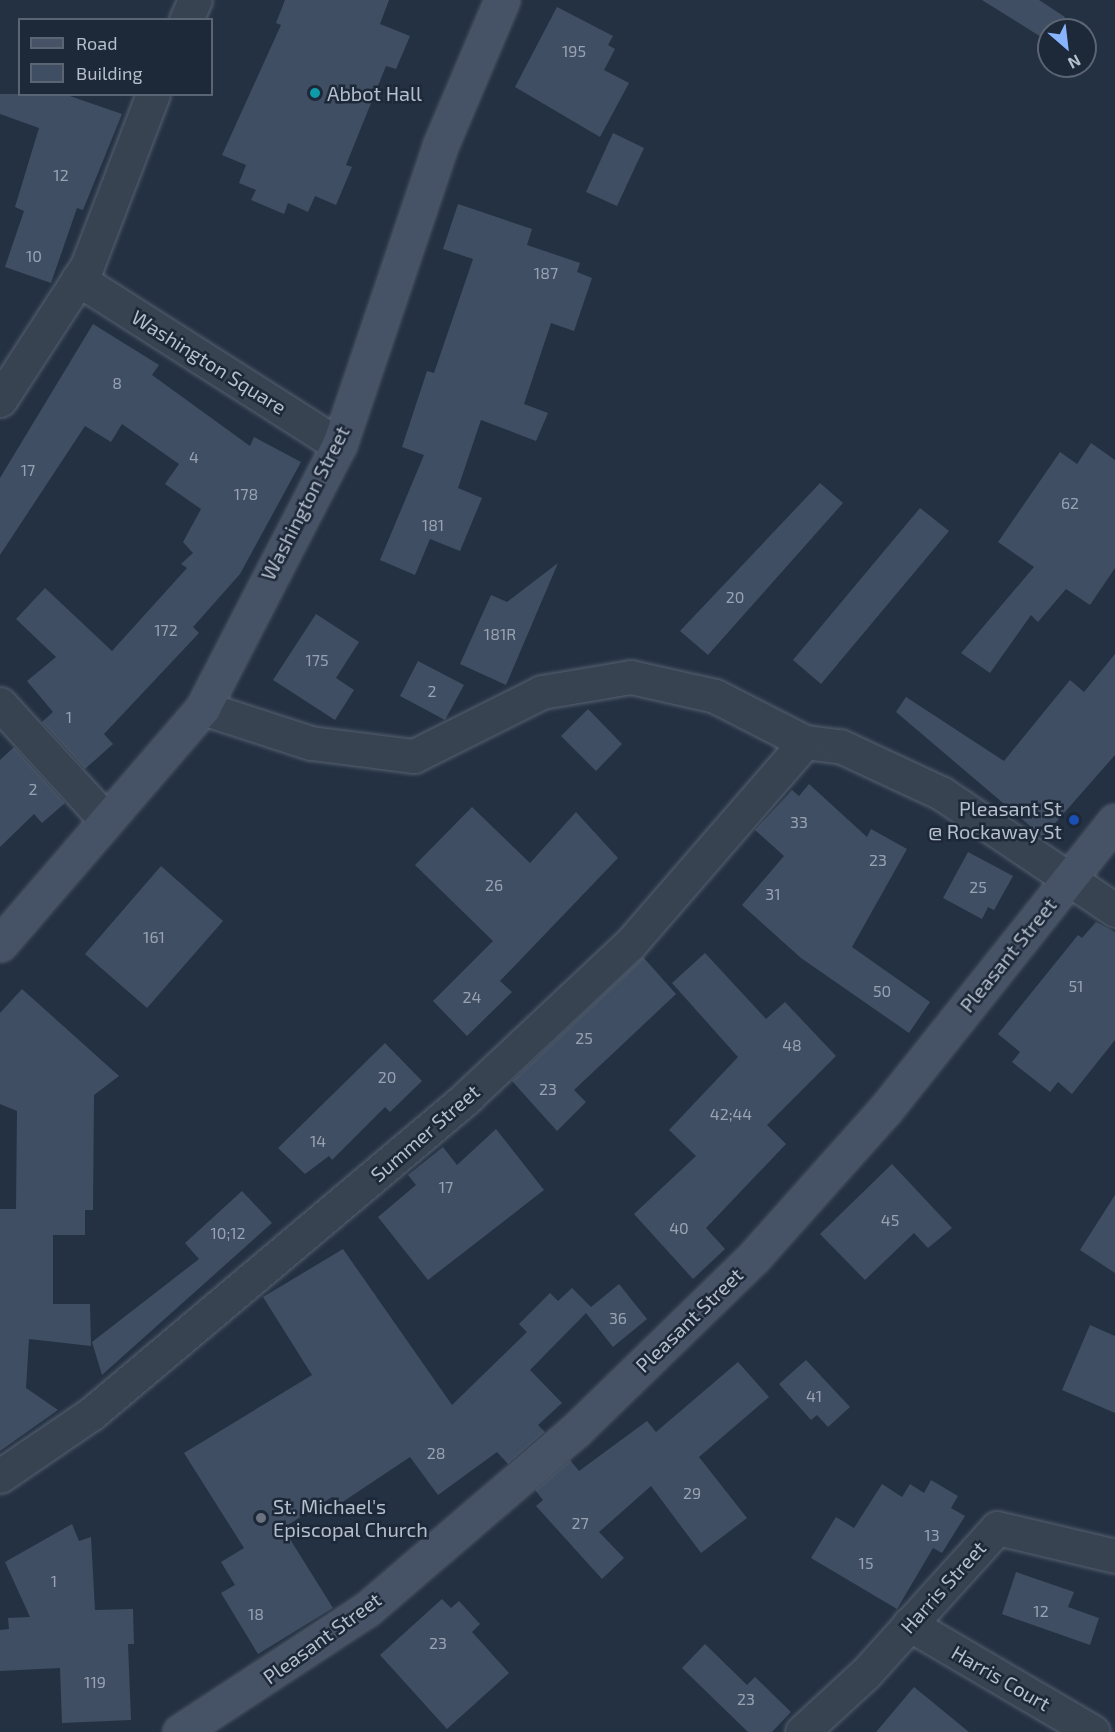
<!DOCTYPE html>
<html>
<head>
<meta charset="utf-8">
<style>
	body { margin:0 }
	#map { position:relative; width:1115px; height:1732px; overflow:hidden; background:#243143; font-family:"Exo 2",sans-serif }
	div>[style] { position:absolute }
	.building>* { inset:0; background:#404e63 }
	.roads { filter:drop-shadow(0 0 2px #566170) drop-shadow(0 0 2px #566170) }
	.street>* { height:33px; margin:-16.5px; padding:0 16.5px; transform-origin:16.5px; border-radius:16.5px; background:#384352 }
	.secondary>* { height:33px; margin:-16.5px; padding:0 16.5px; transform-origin:16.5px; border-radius:16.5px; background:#465266 }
	.dots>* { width:16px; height:16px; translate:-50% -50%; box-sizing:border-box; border:3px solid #1d2838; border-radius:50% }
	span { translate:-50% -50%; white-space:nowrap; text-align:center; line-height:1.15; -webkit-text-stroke:5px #1d2838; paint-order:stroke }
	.number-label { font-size:16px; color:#98a2b2 }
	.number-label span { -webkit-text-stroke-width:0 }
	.poi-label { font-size:20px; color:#b5becc }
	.left { translate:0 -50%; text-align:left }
	.right { translate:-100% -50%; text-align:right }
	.street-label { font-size:20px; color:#b5becc }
	.legend { position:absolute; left:18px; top:18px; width:195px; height:78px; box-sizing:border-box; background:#1d2838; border:2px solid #5a6473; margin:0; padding:8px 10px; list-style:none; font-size:18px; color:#b5becc }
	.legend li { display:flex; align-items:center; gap:12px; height:30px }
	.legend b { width:30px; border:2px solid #5a6473 }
	.north { position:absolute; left:1037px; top:18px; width:60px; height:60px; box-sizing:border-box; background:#1d2838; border:2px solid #5a6473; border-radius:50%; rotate:152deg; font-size:16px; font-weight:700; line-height:24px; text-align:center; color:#b5becc }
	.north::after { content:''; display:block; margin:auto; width:21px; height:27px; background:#88b4ff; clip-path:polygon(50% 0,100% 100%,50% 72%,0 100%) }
</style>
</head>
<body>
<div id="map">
	<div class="building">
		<i style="clip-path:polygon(285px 0,389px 0,380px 24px,410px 36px,396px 69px,386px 66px,346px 165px,352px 167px,336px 205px,315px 196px,308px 212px,288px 203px,284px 214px,251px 200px,256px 190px,239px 183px,246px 165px,222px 155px,281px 25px,276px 23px)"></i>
		<i style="clip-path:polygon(982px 0,1039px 0,1065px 17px,1056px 30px,1049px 30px,1049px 42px)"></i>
		<i style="clip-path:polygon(557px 7px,613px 36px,608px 45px,615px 49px,604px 70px,629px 83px,600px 137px,515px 87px)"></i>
		<i style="clip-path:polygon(0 94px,64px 94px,122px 114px,83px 210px,77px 208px,51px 283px,5px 267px,24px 211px,15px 207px,39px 128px,0 114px)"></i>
		<i style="clip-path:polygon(613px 133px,644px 148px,617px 206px,586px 192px)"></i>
		<i style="clip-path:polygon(458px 204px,532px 229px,527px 245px,580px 263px,577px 272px,592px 278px,574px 331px,551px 323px,524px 404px,548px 413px,536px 441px,481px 420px,458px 488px,482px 498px,460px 551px,430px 539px,415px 575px,380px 560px,424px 455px,402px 447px,427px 371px,434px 373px,473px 259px,443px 249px)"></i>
		<i style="clip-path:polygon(93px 324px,159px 365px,152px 375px,250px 446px,254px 437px,301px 462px,240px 574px,193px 627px,199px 633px,104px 734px,113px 744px,85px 769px,42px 722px,53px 712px,27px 681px,56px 657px,16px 619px,45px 588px,112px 651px,187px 568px,181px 564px,193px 553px,183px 542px,201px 509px,165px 484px,179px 464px,122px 424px,111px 442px,85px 426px,0 555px,0 478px)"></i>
		<i style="clip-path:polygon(1091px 443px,1115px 460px,1115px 568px,1090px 605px,1066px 589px,1038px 622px,1031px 615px,990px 673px,961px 653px,1034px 567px,998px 542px,1060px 452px,1077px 464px)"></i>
		<i style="clip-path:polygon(820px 483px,843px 503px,708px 655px,680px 631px)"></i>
		<i style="clip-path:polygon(920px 508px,949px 531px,821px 684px,793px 660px)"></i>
		<i style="clip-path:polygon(558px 563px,506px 685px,460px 664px,491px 595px,507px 602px)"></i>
		<i style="clip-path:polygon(316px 614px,359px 642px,336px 678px,354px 690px,335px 720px,273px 680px)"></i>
		<i style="clip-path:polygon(1115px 654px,1115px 755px,1043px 837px,896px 712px,906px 697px,1004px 761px,1070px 680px,1084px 692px)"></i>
		<i style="clip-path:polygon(418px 661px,464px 685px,445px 720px,400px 696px)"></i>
		<i style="clip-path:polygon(588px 709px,622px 744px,596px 771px,561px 736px)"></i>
		<i style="clip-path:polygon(14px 747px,65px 803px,42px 823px,34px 814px,0 847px,0 760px)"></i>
		<i style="clip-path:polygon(809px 784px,867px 837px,871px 829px,907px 849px,852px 947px,930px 1002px,909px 1033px,801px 958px,742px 905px,784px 856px,755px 830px,792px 790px,799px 796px)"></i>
		<i style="clip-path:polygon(472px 807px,530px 863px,576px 812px,618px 858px,500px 981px,512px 992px,467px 1036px,433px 1001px,493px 941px,415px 865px)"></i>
		<i style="clip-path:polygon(968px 852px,1013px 876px,994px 910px,988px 907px,982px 919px,943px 898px)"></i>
		<i style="clip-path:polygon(161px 866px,223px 921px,147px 1008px,85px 954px)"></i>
		<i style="clip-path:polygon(1096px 922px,1115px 932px,1115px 1040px,1072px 1094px,1058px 1082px,1050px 1092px,1012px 1062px,1020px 1052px,998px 1034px,1078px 935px,1082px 938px)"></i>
		<i style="clip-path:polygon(705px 953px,766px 1019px,785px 1002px,836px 1056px,767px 1125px,786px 1144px,706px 1228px,725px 1249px,693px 1279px,634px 1214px,696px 1156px,669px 1130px,738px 1057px,672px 983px)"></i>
		<i style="clip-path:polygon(643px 957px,676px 994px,574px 1090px,586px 1102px,557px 1131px,512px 1081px)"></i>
		<i style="clip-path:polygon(22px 989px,119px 1076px,94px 1095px,93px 1210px,85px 1210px,85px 1235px,53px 1235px,53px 1304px,90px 1304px,91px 1346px,29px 1339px,26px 1388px,58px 1410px,0 1451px,0 1209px,16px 1209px,17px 1111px,0 1104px,0 1013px)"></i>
		<i style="clip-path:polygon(385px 1043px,422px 1081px,390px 1112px,385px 1107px,332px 1160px,329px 1156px,305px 1174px,278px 1148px)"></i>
		<i style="clip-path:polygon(496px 1129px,544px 1190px,428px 1280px,378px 1217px,416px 1185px,408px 1175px,443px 1147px,457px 1165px)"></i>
		<i style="clip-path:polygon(892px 1164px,952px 1228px,928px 1248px,914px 1233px,865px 1280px,820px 1234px)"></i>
		<i style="clip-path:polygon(242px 1191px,272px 1223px,102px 1375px,92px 1342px,199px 1259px,185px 1243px)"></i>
		<i style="clip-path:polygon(1115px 1195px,1115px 1273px,1080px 1250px)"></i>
		<i style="clip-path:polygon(343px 1249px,452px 1405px,527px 1332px,519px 1324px,550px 1293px,558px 1301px,572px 1288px,591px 1307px,619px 1284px,647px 1319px,613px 1347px,586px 1313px,530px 1370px,562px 1403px,538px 1425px,545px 1432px,508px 1464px,497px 1452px,438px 1495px,410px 1457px,338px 1505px,332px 1497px,283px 1528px,333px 1608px,258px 1654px,221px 1593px,235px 1585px,221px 1562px,244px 1548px,184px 1453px,312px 1375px,263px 1297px)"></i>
		<i style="clip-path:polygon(1090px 1325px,1115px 1336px,1115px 1413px,1062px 1390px)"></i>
		<i style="clip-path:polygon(806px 1360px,850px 1407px,828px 1427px,817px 1415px,811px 1420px,779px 1384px)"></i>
		<i style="clip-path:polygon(738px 1362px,769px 1397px,699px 1457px,747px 1518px,701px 1553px,651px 1486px,599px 1532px,624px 1558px,602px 1579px,536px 1506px,543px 1500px,535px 1490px,570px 1460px,579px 1471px,647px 1421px,656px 1432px)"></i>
		<i style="clip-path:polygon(931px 1480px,958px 1496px,951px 1508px,965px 1516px,942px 1553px,933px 1548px,897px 1609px,811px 1558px,836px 1517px,854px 1528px,882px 1484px,902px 1497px,910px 1484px,924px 1493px)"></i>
		<i style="clip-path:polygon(72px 1524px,79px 1541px,91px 1537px,95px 1610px,133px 1609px,134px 1644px,128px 1644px,131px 1720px,62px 1723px,60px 1668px,0 1671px,0 1630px,9px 1629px,8px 1618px,30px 1617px,5px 1562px)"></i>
		<i style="clip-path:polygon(1016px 1572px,1074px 1592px,1068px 1607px,1099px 1618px,1090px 1645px,1002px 1614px)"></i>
		<i style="clip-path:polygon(442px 1599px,451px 1608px,459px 1601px,480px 1624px,472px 1632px,509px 1673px,447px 1729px,380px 1655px)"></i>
		<i style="clip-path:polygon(705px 1644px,747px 1685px,755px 1677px,791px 1712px,772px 1732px,748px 1732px,682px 1668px)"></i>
		<i style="clip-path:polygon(914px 1687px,969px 1732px,876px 1732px)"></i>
	</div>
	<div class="roads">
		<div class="street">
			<i style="left:186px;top:20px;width:22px;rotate:-66deg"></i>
			<i style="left:78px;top:279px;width:309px;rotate:32.5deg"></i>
			<i style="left:0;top:400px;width:160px;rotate:-57deg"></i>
			<i style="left:87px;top:266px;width:184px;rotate:-69deg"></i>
			<i style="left:0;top:704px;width:157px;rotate:47.6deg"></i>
			<i style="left:203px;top:708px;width:114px;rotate:18deg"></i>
			<i style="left:311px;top:743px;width:104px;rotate:7.2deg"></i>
			<i style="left:414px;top:756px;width:143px;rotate:-26.6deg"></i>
			<i style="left:542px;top:692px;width:90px;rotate:-9.6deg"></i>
			<i style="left:631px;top:677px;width:86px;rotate:12.7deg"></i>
			<i style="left:715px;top:696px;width:101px;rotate:27.1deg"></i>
			<i style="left:805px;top:742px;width:35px;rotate:7deg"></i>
			<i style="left:840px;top:746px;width:111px;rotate:25deg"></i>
			<i style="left:941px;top:793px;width:210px;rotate:33.9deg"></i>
			<i style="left:0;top:1476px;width:110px;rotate:-34.3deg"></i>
			<i style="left:91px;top:1414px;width:493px;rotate:-40.1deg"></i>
			<i style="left:468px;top:1096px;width:222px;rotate:-43.2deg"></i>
			<i style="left:630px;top:944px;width:267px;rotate:-49.1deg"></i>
			<i style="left:909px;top:1624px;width:213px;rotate:30.4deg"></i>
			<i style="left:802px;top:1732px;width:87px;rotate:-42.7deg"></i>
			<i style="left:866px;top:1673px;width:195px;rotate:-47.9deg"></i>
			<i style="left:997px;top:1528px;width:121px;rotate:13.3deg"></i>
		</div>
		<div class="secondary">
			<i style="left:0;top:944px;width:311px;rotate:-49.3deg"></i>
			<i style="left:203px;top:708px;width:296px;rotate:-62.7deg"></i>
			<i style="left:339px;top:445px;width:316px;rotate:-71.3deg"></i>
			<i style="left:440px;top:146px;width:159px;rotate:-67deg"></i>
			<i style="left:180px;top:1732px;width:222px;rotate:-33.3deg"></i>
			<i style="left:366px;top:1610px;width:275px;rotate:-40.6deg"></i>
			<i style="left:575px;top:1431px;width:250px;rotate:-44.2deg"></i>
			<i style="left:754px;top:1257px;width:197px;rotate:-48.3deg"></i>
			<i style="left:885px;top:1110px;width:369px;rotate:-51.5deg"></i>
		</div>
	</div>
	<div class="dots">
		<i style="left:315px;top:93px;background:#0f9aa8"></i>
		<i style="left:1074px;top:820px;background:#1a4fb4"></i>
		<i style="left:261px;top:1518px;background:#6b7280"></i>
	</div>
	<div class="number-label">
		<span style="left:574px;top:51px">195</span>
		<span style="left:61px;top:175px">12</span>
		<span style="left:34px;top:256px">10</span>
		<span style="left:546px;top:273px">187</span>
		<span style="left:117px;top:383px">8</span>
		<span style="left:194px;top:457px">4</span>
		<span style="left:28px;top:470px">17</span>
		<span style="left:246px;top:494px">178</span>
		<span style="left:1070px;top:503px">62</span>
		<span style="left:433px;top:525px">181</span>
		<span style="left:735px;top:597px">20</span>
		<span style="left:166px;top:630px">172</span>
		<span style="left:500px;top:634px">181R</span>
		<span style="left:317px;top:660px">175</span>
		<span style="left:432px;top:691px">2</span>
		<span style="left:69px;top:717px">1</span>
		<span style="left:33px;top:789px">2</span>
		<span style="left:799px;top:822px">33</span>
		<span style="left:878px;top:860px">23</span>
		<span style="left:494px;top:885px">26</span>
		<span style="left:978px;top:887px">25</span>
		<span style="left:773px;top:894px">31</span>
		<span style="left:154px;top:937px">161</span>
		<span style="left:1076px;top:986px">51</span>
		<span style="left:882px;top:991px">50</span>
		<span style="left:472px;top:997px">24</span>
		<span style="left:584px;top:1038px">25</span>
		<span style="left:792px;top:1045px">48</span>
		<span style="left:387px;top:1077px">20</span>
		<span style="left:548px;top:1089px">23</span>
		<span style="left:731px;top:1114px">42;44</span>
		<span style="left:318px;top:1141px">14</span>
		<span style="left:446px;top:1187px">17</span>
		<span style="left:890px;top:1220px">45</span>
		<span style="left:679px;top:1228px">40</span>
		<span style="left:228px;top:1233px">10;12</span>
		<span style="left:618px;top:1318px">36</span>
		<span style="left:814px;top:1396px">41</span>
		<span style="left:436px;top:1453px">28</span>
		<span style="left:692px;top:1493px">29</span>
		<span style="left:580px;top:1523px">27</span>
		<span style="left:932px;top:1535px">13</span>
		<span style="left:866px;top:1563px">15</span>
		<span style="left:54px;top:1581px">1</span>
		<span style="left:1041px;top:1611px">12</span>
		<span style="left:256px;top:1614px">18</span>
		<span style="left:438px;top:1643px">23</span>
		<span style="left:95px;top:1682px">119</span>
		<span style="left:746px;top:1699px">23</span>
	</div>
	<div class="poi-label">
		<span class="left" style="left:327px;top:93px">Abbot Hall</span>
		<span class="right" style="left:1062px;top:820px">Pleasant St<br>@ Rockaway St</span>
		<span class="left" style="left:273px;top:1518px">St. Michael's<br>Episcopal Church</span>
	</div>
	<div class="street-label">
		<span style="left:209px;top:362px;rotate:32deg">Washington Square</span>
		<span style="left:305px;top:503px;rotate:-63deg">Washington Street</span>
		<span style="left:1008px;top:955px;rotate:-51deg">Pleasant Street</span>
		<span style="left:425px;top:1133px;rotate:-41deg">Summer Street</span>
		<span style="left:689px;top:1320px;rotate:-44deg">Pleasant Street</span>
		<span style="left:943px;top:1587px;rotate:-48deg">Harris Street</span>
		<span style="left:322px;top:1638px;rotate:-36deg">Pleasant Street</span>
		<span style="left:1001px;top:1678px;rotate:30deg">Harris Court</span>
	</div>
	<ul class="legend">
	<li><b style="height:8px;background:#465266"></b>Road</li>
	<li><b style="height:16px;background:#404e63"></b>Building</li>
	</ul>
	<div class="north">N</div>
</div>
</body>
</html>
